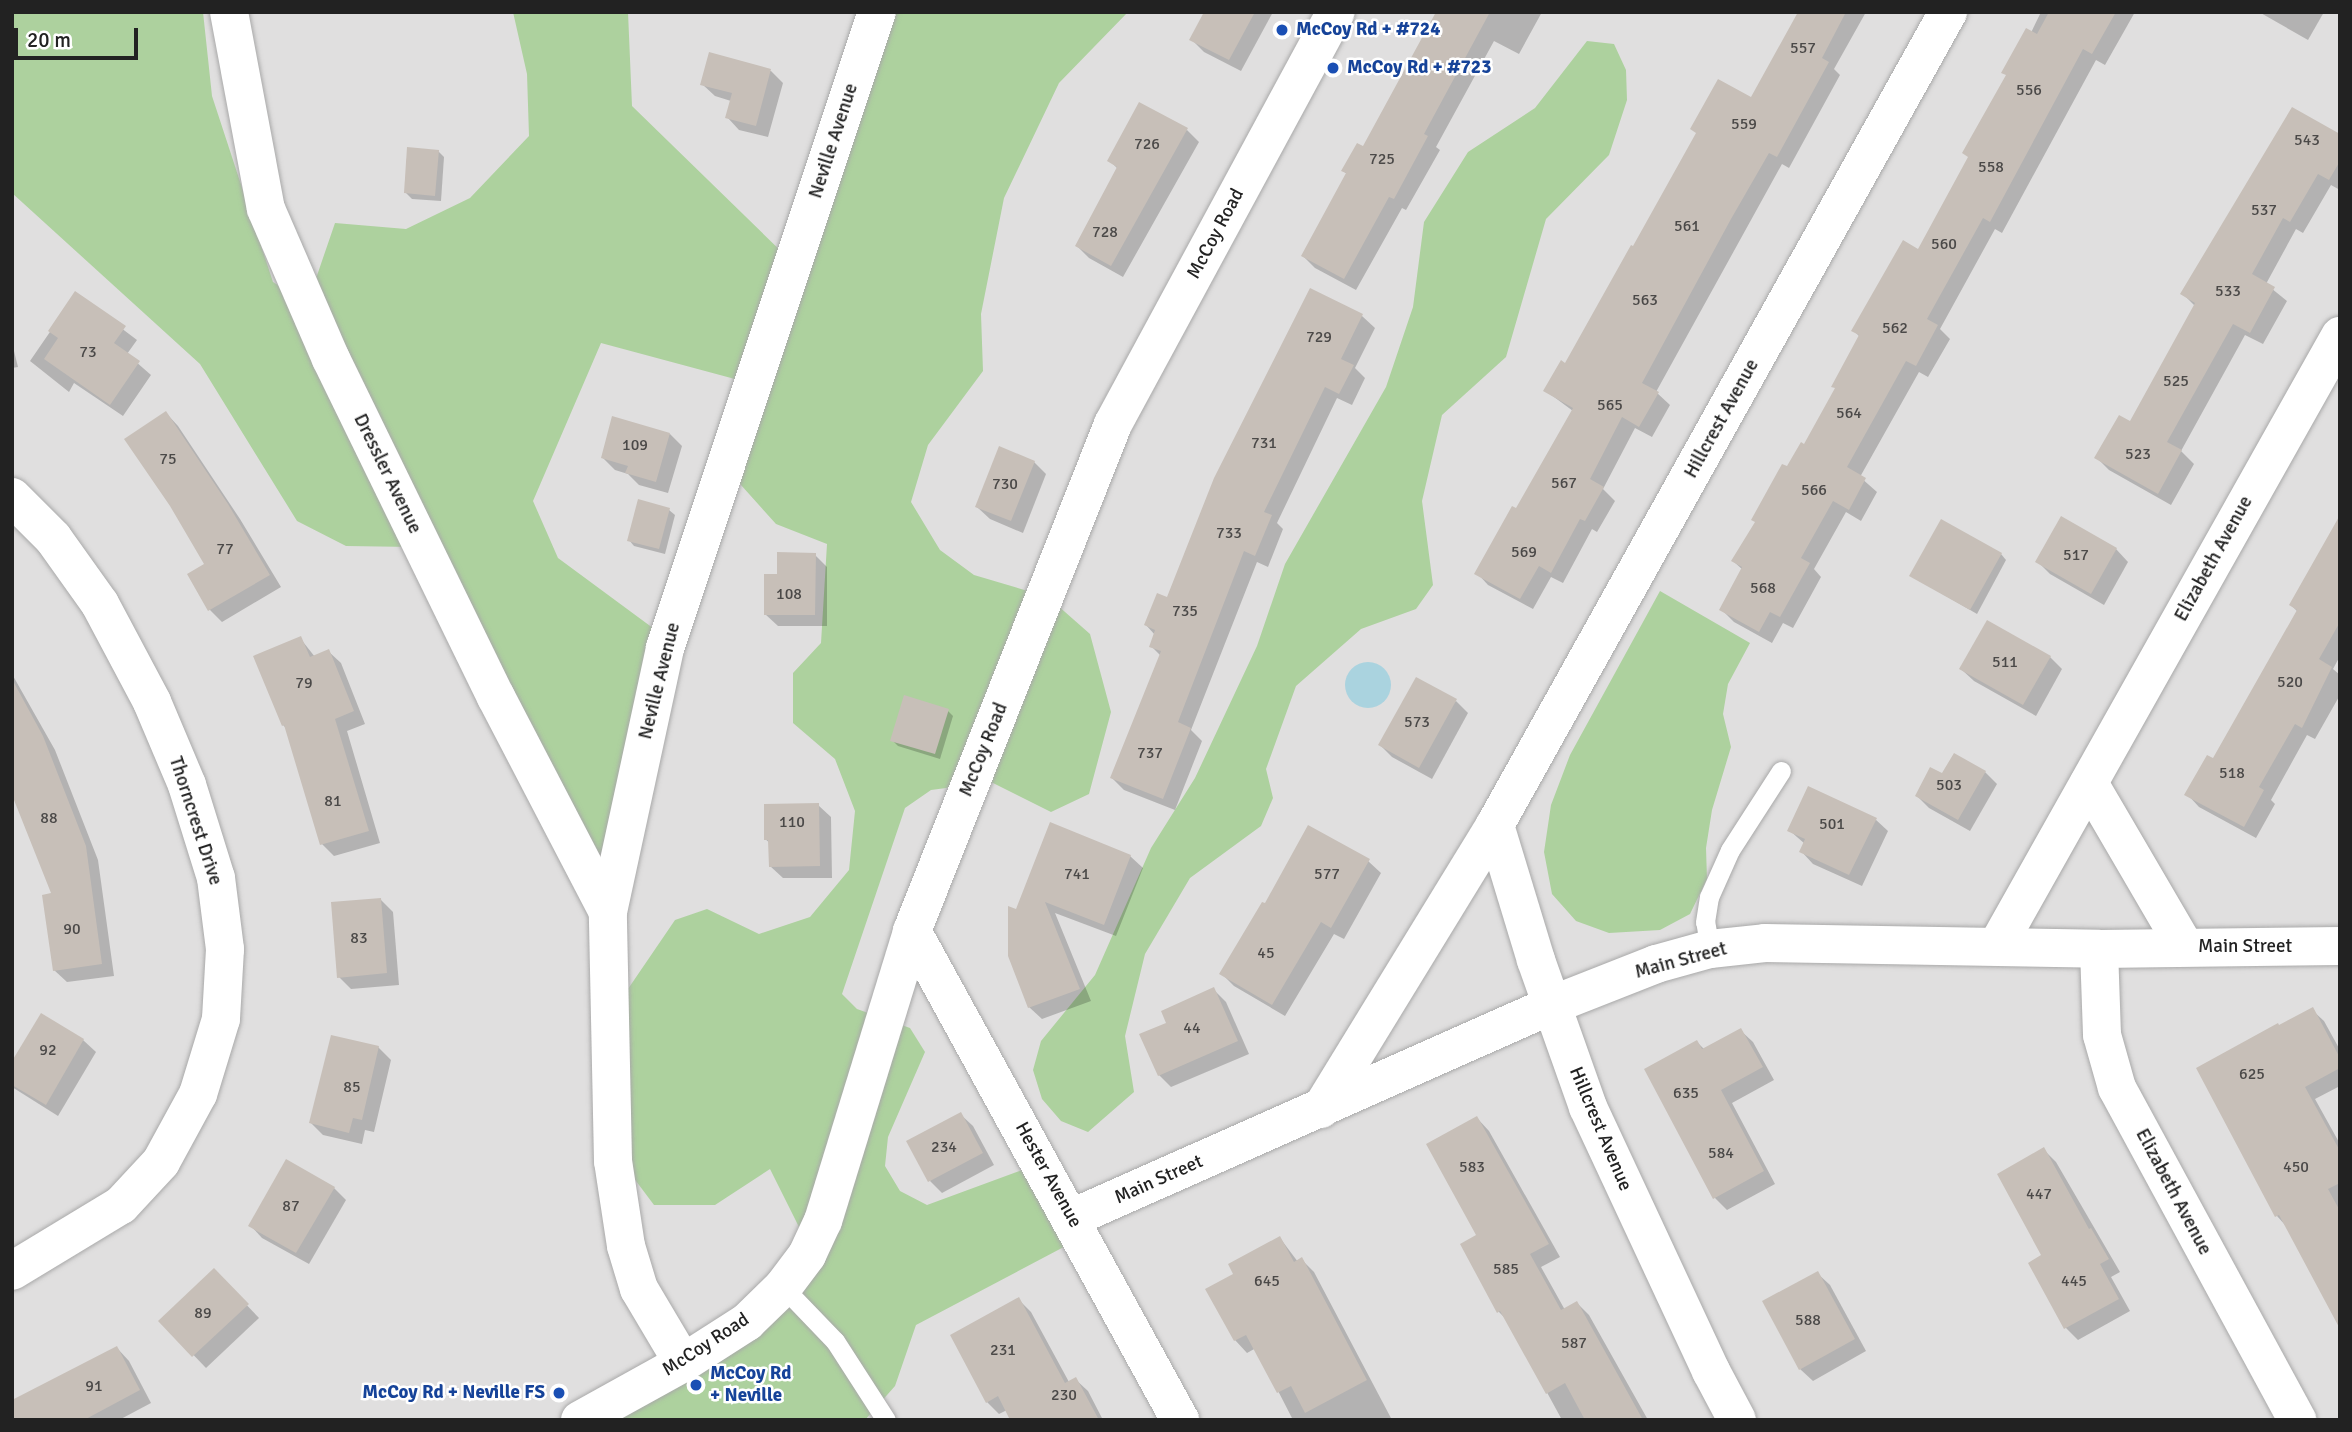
<!DOCTYPE html>
<html>
<head>
<meta charset="utf-8">
<style>
	body { margin:0 }
	#map { position:relative; width:2352px; height:1432px; overflow:hidden; background:#f2efe9; font-family:Signika,sans-serif }
	div>[style] { position:absolute }
	.residential>* { inset:0; background:#e0dfdf }
	.forest>* { inset:0; background:#add19e }
	.water>* { inset:0; background:#aad3df }
	.round { border-radius:50% }
	.shadow>* { inset:0; background:#0003 }
	.building>* { inset:0; background:#c7bfb8 }
	.roads { filter:drop-shadow(0 0 2px #a9a9a9) drop-shadow(0 0 2px #a9a9a9) }
	.service>* { height:19px; margin:-9.5px; padding:0 9.5px; transform-origin:9.5px; border-radius:9.5px; background:#fff }
	.minor>* { height:38px; margin:-19px; padding:0 19px; transform-origin:19px; border-radius:19px; background:#fff }
	.tertiary>* { height:38px; margin:-19px; padding:0 19px; transform-origin:19px; border-radius:19px; background:#fff }
	.dots>* { width:19px; height:19px; translate:-50% -50%; box-sizing:border-box; border:4px solid #fff; border-radius:50% }
	span { translate:-50% -50%; white-space:nowrap; text-align:center; line-height:1.15; -webkit-text-stroke:5px #fff; paint-order:stroke }
	.number-label { font-size:16px; color:#4b4948 }
	.number-label span { -webkit-text-stroke-width:0 }
	.transit-label { font-size:19px; color:#164399; font-weight:700 }
	.left { translate:0 -50%; text-align:left }
	.right { translate:-100% -50%; text-align:right }
	.street-label { font-size:19px; color:#222 }
	.frame { position:absolute; inset:0; border:14px solid #222; pointer-events:none }
	.scale { position:absolute; left:14px; top:28px; width:124px; height:32px; box-sizing:border-box; border:4px solid #222; border-top:0; padding-left:9px; font-size:21px; line-height:24px; white-space:nowrap; color:#222; -webkit-text-stroke:5px #fff; paint-order:stroke }
</style>
</head>
<body>
<div id="map">
	<div class="residential">
		<i style="clip-path:polygon(12px 12px,2340px 12px,2340px 1420px,12px 1420px)"></i>
	</div>
	<div class="forest">
		<i style="clip-path:polygon(12px 12px,203px 12px,212px 96px,273px 282px,299px 299px,414px 547px,346px 546px,297px 521px,200px 364px,12px 193px)"></i>
		<i style="clip-path:polygon(513px 12px,628px 12px,632px 106px,787px 257px,746px 382px,601px 343px,533px 501px,558px 558px,661px 634px,604px 882px,311px 293px,335px 223px,406px 229px,470px 198px,529px 136px,527px 74px)"></i>
		<i style="clip-path:polygon(886px 12px,1128px 12px,1059px 83px,1004px 198px,981px 314px,983px 371px,928px 445px,911px 502px,940px 550px,974px 575px,1048px 597px,1090px 634px,1111px 712px,1089px 794px,1051px 812px,991px 782px,931px 790px,905px 808px,842px 994px,857px 1009px,910px 1028px,925px 1052px,888px 1137px,885px 1166px,900px 1191px,927px 1205px,1036px 1165px,1077px 1240px,916px 1325px,895px 1386px,865px 1420px,604px 1420px,812px 1253px,770px 1169px,715px 1205px,654px 1205px,618px 1157px,615px 1008px,675px 920px,707px 909px,759px 934px,810px 917px,849px 870px,855px 811px,835px 759px,793px 723px,793px 673px,821px 643px,827px 544px,776px 524px,732px 475px)"></i>
		<i style="clip-path:polygon(1587px 41px,1614px 44px,1626px 70px,1627px 100px,1609px 155px,1546px 219px,1506px 357px,1442px 415px,1422px 501px,1433px 585px,1416px 609px,1361px 629px,1296px 686px,1266px 769px,1273px 798px,1261px 826px,1190px 878px,1145px 954px,1125px 1036px,1134px 1092px,1088px 1132px,1061px 1121px,1042px 1099px,1033px 1070px,1041px 1041px,1095px 975px,1151px 848px,1195px 778px,1257px 646px,1285px 564px,1386px 387px,1413px 307px,1424px 222px,1468px 152px,1535px 108px)"></i>
		<i style="clip-path:polygon(1660px 591px,1750px 643px,1728px 684px,1723px 714px,1731px 747px,1712px 810px,1706px 848px,1707px 879px,1690px 914px,1660px 930px,1609px 933px,1576px 921px,1552px 894px,1544px 852px,1551px 805px,1570px 755px)"></i>
	</div>
	<div class="water">
		<i class="round" style="left:1345px;top:662px;width:46px;height:46px"></i>
	</div>
	<div class="shadow">
		<i style="clip-path:polygon(1206px 12px,1273px 12px,1241px 71px,1204px 52px,1191px 39px)"></i>
		<i style="clip-path:polygon(1437px 12px,1542px 12px,1519px 54px,1494px 41px,1436px 147px,1440px 150px,1406px 210px,1402px 208px,1356px 290px,1315px 268px,1303px 256px,1347px 174px,1343px 171px,1363px 148px)"></i>
		<i style="clip-path:polygon(1800px 12px,1866px 12px,1834px 69px,1840px 75px,1789px 168px,1782px 164px,1656px 392px,1670px 405px,1652px 437px,1635px 428px,1603px 489px,1615px 501px,1597px 532px,1592px 529px,1563px 583px,1551px 577px,1533px 609px,1488px 585px,1477px 573px,1517px 511px,1573px 411px,1546px 391px,1752px 100px)"></i>
		<i style="clip-path:polygon(2041px 12px,2135px 12px,2105px 65px,2096px 60px,2002px 233px,1995px 229px,1940px 329px,1950px 339px,1928px 377px,1919px 372px,1860px 477px,1877px 492px,1861px 521px,1846px 512px,1814px 569px,1821px 577px,1793px 628px,1783px 623px,1772px 643px,1734px 622px,1721px 609px,1743px 570px,1733px 561px,1788px 468px,1805px 446px,1836px 389px,1860px 337px,1854px 331px,1919px 251px,1970px 158px)"></i>
		<i style="clip-path:polygon(2259px 12px,2324px 12px,2308px 40px)"></i>
		<i style="clip-path:polygon(771px 71px,783px 83px,768px 137px,739px 130px,727px 117px,731px 101px,715px 96px,702px 84px)"></i>
		<i style="clip-path:polygon(1187px 130px,1199px 142px,1123px 277px,1089px 258px,1077px 246px,1118px 169px,1109px 160px)"></i>
		<i style="clip-path:polygon(2340px 136px,2340px 190px,2331px 185px,2303px 233px,2296px 229px,2266px 284px,2287px 301px,2263px 344px,2245px 335px,2181px 451px,2194px 464px,2171px 505px,2109px 470px,2097px 458px,2130px 423px,2195px 306px,2183px 294px)"></i>
		<i style="clip-path:polygon(438px 151px,444px 157px,441px 201px,412px 199px,406px 193px)"></i>
		<i style="clip-path:polygon(1311px 291px,1362px 316px,1375px 328px,1355px 368px,1365px 378px,1352px 405px,1337px 398px,1277px 523px,1283px 529px,1268px 567px,1257px 562px,1191px 730px,1202px 741px,1175px 810px,1124px 790px,1112px 778px,1161px 656px,1151px 646px,1155px 635px,1146px 625px,1168px 599px)"></i>
		<i style="clip-path:polygon(76px 294px,137px 340px,127px 354px,151px 375px,123px 416px,74px 383px,69px 392px,30px 361px)"></i>
		<i style="clip-path:polygon(12px 343px,18px 367px,12px 368px)"></i>
		<i style="clip-path:polygon(166px 413px,178px 426px,240px 519px,281px 587px,222px 622px,210px 610px,206px 565px)"></i>
		<i style="clip-path:polygon(670px 434px,682px 446px,668px 493px,639px 485px,628px 474px,615px 470px,603px 458px)"></i>
		<i style="clip-path:polygon(1034px 462px,1046px 474px,1023px 533px,990px 519px,977px 507px)"></i>
		<i style="clip-path:polygon(669px 510px,675px 515px,665px 554px,634px 546px,629px 540px)"></i>
		<i style="clip-path:polygon(2340px 520px,2340px 656px,2333px 669px,2340px 675px,2340px 695px,2315px 739px,2307px 735px,2271px 800px,2275px 804px,2256px 838px,2199px 807px,2187px 794px,2213px 760px,2298px 612px,2291px 605px)"></i>
		<i style="clip-path:polygon(2116px 549px,2128px 562px,2104px 605px,2050px 574px,2038px 562px)"></i>
		<i style="clip-path:polygon(2001px 554px,2006px 560px,1977px 614px,1912px 576px)"></i>
		<i style="clip-path:polygon(815px 555px,827px 567px,827px 626px,778px 626px,765px 614px,778px 576px)"></i>
		<i style="clip-path:polygon(300px 638px,315px 657px,328px 651px,341px 663px,365px 724px,347px 731px,380px 843px,334px 856px,322px 844px,288px 730px,283px 725px)"></i>
		<i style="clip-path:polygon(2050px 657px,2062px 669px,2036px 716px,1974px 681px,1961px 669px)"></i>
		<i style="clip-path:polygon(12px 674px,55px 750px,98px 860px,114px 976px,67px 982px,54px 970px,53px 895px,12px 781px)"></i>
		<i style="clip-path:polygon(1456px 701px,1468px 713px,1432px 779px,1392px 757px,1380px 745px)"></i>
		<i style="clip-path:polygon(948px 711px,953px 716px,940px 759px,898px 746px,892px 740px)"></i>
		<i style="clip-path:polygon(1985px 772px,1997px 784px,1970px 831px,1929px 808px,1917px 796px,1943px 776px)"></i>
		<i style="clip-path:polygon(818px 805px,831px 817px,832px 878px,783px 878px,770px 866px,770px 843px,765px 839px)"></i>
		<i style="clip-path:polygon(1875px 819px,1888px 831px,1862px 886px,1813px 864px,1801px 851px,1805px 844px,1789px 830px)"></i>
		<i style="clip-path:polygon(1130px 856px,1143px 868px,1116px 936px,1055px 913px,1091px 1001px,1042px 1019px,1029px 1007px,1017px 911px)"></i>
		<i style="clip-path:polygon(1368px 861px,1381px 873px,1344px 939px,1334px 934px,1285px 1016px,1234px 986px,1222px 974px)"></i>
		<i style="clip-path:polygon(380px 899px,393px 912px,399px 985px,351px 989px,339px 977px)"></i>
		<i style="clip-path:polygon(1214px 990px,1226px 1002px,1249px 1054px,1171px 1087px,1159px 1075px,1168px 1023px)"></i>
		<i style="clip-path:polygon(2312px 1010px,2324px 1021px,2340px 1050px,2340px 1086px,2315px 1099px,2340px 1144px,2340px 1322px,2286px 1226px,2277px 1216px,2279px 1027px)"></i>
		<i style="clip-path:polygon(42px 1016px,83px 1040px,96px 1052px,58px 1116px,12px 1087px,12px 1065px)"></i>
		<i style="clip-path:polygon(1740px 1030px,1753px 1042px,1774px 1080px,1732px 1103px,1775px 1184px,1727px 1210px,1715px 1198px,1646px 1069px,1697px 1042px,1704px 1049px)"></i>
		<i style="clip-path:polygon(378px 1047px,391px 1060px,374px 1132px,365px 1130px,362px 1144px,323px 1135px,311px 1123px)"></i>
		<i style="clip-path:polygon(960px 1114px,973px 1126px,994px 1165px,942px 1193px,930px 1181px)"></i>
		<i style="clip-path:polygon(1477px 1118px,1489px 1131px,1560px 1257px,1541px 1267px,1565px 1310px,1577px 1303px,1589px 1315px,1648px 1420px,1562px 1420px,1508px 1321px,1499px 1312px,1479px 1236px)"></i>
		<i style="clip-path:polygon(2044px 1150px,2056px 1162px,2120px 1272px,2111px 1277px,2130px 1311px,2078px 1340px,2066px 1328px,2043px 1256px)"></i>
		<i style="clip-path:polygon(334px 1188px,346px 1200px,309px 1264px,262px 1238px,250px 1225px)"></i>
		<i style="clip-path:polygon(1280px 1238px,1298px 1262px,1302px 1260px,1314px 1272px,1392px 1420px,1293px 1420px,1256px 1348px,1247px 1353px,1235px 1340px,1236px 1275px)"></i>
		<i style="clip-path:polygon(214px 1271px,259px 1318px,206px 1368px,161px 1321px)"></i>
		<i style="clip-path:polygon(1817px 1273px,1830px 1285px,1866px 1351px,1813px 1381px,1800px 1369px)"></i>
		<i style="clip-path:polygon(1019px 1300px,1031px 1312px,1069px 1382px,1075px 1379px,1088px 1391px,1103px 1420px,1012px 1420px,1007px 1410px,999px 1414px,987px 1402px)"></i>
		<i style="clip-path:polygon(117px 1348px,129px 1361px,151px 1403px,119px 1420px,12px 1420px)"></i>
	</div>
	<div class="building">
		<i style="clip-path:polygon(1204px 12px,1255px 12px,1229px 60px,1189px 40px)"></i>
		<i style="clip-path:polygon(1436px 12px,1490px 12px,1424px 134px,1428px 136px,1394px 199px,1389px 197px,1344px 279px,1301px 256px,1346px 173px,1341px 171px,1357px 143px,1363px 146px)"></i>
		<i style="clip-path:polygon(1798px 12px,1846px 12px,1822px 58px,1829px 62px,1777px 157px,1769px 153px,1731px 219px,1642px 383px,1659px 392px,1639px 427px,1622px 417px,1590px 479px,1604px 487px,1585px 521px,1580px 519px,1551px 573px,1539px 566px,1520px 599px,1474px 574px,1512px 506px,1516px 508px,1573px 408px,1543px 391px,1561px 360px,1565px 363px,1631px 245px,1633px 246px,1696px 133px,1690px 129px,1718px 79px,1751px 97px)"></i>
		<i style="clip-path:polygon(2049px 12px,2116px 12px,2092px 54px,2083px 49px,1990px 222px,1983px 218px,1927px 319px,1938px 325px,1916px 366px,1906px 361px,1847px 467px,1866px 478px,1849px 510px,1833px 501px,1801px 558px,1810px 563px,1780px 617px,1770px 612px,1759px 632px,1719px 610px,1742px 567px,1731px 561px,1755px 522px,1751px 520px,1782px 464px,1787px 466px,1801px 442px,1804px 444px,1835px 388px,1831px 387px,1859px 335px,1851px 331px,1903px 240px,1918px 249px,1968px 157px,1962px 153px,2006px 75px,2001px 73px,2026px 28px,2037px 34px)"></i>
		<i style="clip-path:polygon(709px 52px,771px 69px,756px 126px,725px 118px,732px 93px,700px 85px)"></i>
		<i style="clip-path:polygon(1139px 102px,1188px 128px,1111px 266px,1075px 246px,1117px 167px,1107px 161px)"></i>
		<i style="clip-path:polygon(2292px 107px,2340px 134px,2340px 161px,2329px 180px,2318px 174px,2290px 222px,2283px 218px,2252px 274px,2275px 287px,2250px 333px,2233px 324px,2167px 442px,2182px 450px,2158px 494px,2094px 458px,2119px 415px,2130px 421px,2195px 303px,2180px 294px)"></i>
		<i style="clip-path:polygon(407px 147px,439px 150px,435px 196px,404px 193px)"></i>
		<i style="clip-path:polygon(1310px 288px,1363px 314px,1341px 359px,1354px 365px,1339px 394px,1325px 387px,1264px 512px,1272px 515px,1255px 556px,1244px 551px,1178px 722px,1191px 728px,1163px 799px,1110px 778px,1161px 651px,1149px 647px,1155px 630px,1144px 625px,1157px 593px,1167px 597px,1214px 478px)"></i>
		<i style="clip-path:polygon(75px 291px,126px 326px,114px 343px,140px 361px,110px 405px,44px 359px,58px 338px,48px 331px)"></i>
		<i style="clip-path:polygon(166px 411px,228px 504px,270px 575px,208px 611px,187px 574px,204px 564px,170px 506px,124px 439px)"></i>
		<i style="clip-path:polygon(612px 416px,670px 433px,656px 482px,625px 473px,628px 466px,601px 458px)"></i>
		<i style="clip-path:polygon(999px 446px,1035px 461px,1011px 521px,975px 507px)"></i>
		<i style="clip-path:polygon(638px 499px,670px 508px,659px 549px,627px 541px)"></i>
		<i style="clip-path:polygon(2340px 515px,2340px 622px,2319px 659px,2332px 667px,2302px 728px,2295px 724px,2259px 787px,2264px 790px,2244px 827px,2184px 795px,2207px 755px,2213px 758px,2297px 610px,2289px 605px)"></i>
		<i style="clip-path:polygon(2061px 516px,2117px 548px,2091px 594px,2035px 562px)"></i>
		<i style="clip-path:polygon(1941px 519px,2002px 553px,1970px 610px,1909px 576px)"></i>
		<i style="clip-path:polygon(777px 552px,816px 553px,815px 615px,764px 615px,764px 574px,777px 574px)"></i>
		<i style="clip-path:polygon(1987px 620px,2051px 656px,2023px 705px,1959px 669px)"></i>
		<i style="clip-path:polygon(301px 636px,310px 657px,329px 649px,354px 711px,335px 719px,369px 831px,320px 845px,284px 725px,282px 726px,253px 656px)"></i>
		<i style="clip-path:polygon(1416px 677px,1457px 699px,1419px 768px,1378px 745px)"></i>
		<i style="clip-path:polygon(12px 679px,43px 736px,86px 846px,102px 964px,53px 971px,42px 895px,51px 893px,12px 795px)"></i>
		<i style="clip-path:polygon(904px 695px,949px 709px,935px 754px,890px 741px)"></i>
		<i style="clip-path:polygon(1954px 753px,1986px 771px,1958px 820px,1915px 796px,1930px 767px,1942px 773px)"></i>
		<i style="clip-path:polygon(1808px 786px,1877px 818px,1849px 875px,1799px 852px,1805px 839px,1787px 831px)"></i>
		<i style="clip-path:polygon(819px 803px,820px 866px,769px 867px,768px 840px,764px 840px,764px 804px)"></i>
		<i style="clip-path:polygon(1050px 822px,1131px 855px,1104px 925px,1045px 902px,1080px 989px,1028px 1008px,1008px 956px,1008px 906px,1016px 909px)"></i>
		<i style="clip-path:polygon(1308px 825px,1370px 859px,1331px 928px,1321px 922px,1272px 1005px,1219px 974px,1262px 902px,1265px 903px)"></i>
		<i style="clip-path:polygon(381px 898px,387px 973px,337px 978px,331px 902px)"></i>
		<i style="clip-path:polygon(1214px 987px,1238px 1041px,1158px 1076px,1139px 1034px,1166px 1023px,1161px 1011px)"></i>
		<i style="clip-path:polygon(2313px 1007px,2340px 1058px,2340px 1068px,2305px 1087px,2340px 1151px,2340px 1183px,2328px 1189px,2340px 1211px,2340px 1329px,2279px 1215px,2275px 1217px,2196px 1068px,2278px 1023px,2279px 1025px)"></i>
		<i style="clip-path:polygon(41px 1013px,84px 1039px,46px 1105px,12px 1085px,12px 1061px)"></i>
		<i style="clip-path:polygon(1741px 1028px,1763px 1067px,1721px 1090px,1764px 1171px,1713px 1199px,1644px 1069px,1697px 1040px,1702px 1049px)"></i>
		<i style="clip-path:polygon(331px 1035px,379px 1046px,362px 1120px,353px 1118px,349px 1133px,309px 1123px)"></i>
		<i style="clip-path:polygon(961px 1112px,983px 1153px,928px 1182px,906px 1141px)"></i>
		<i style="clip-path:polygon(1477px 1116px,1549px 1244px,1530px 1254px,1561px 1310px,1577px 1301px,1643px 1420px,1585px 1420px,1565px 1383px,1546px 1394px,1500px 1311px,1497px 1313px,1460px 1244px,1476px 1235px,1426px 1144px)"></i>
		<i style="clip-path:polygon(2044px 1147px,2089px 1229px,2091px 1228px,2109px 1259px,2100px 1264px,2119px 1299px,2064px 1329px,2028px 1263px,2041px 1255px,1997px 1174px)"></i>
		<i style="clip-path:polygon(286px 1159px,335px 1187px,296px 1253px,248px 1226px)"></i>
		<i style="clip-path:polygon(1280px 1236px,1294px 1262px,1302px 1257px,1367px 1380px,1305px 1413px,1291px 1386px,1277px 1393px,1246px 1335px,1234px 1341px,1205px 1289px,1233px 1274px,1228px 1264px)"></i>
		<i style="clip-path:polygon(214px 1268px,249px 1304px,192px 1357px,158px 1321px)"></i>
		<i style="clip-path:polygon(1818px 1271px,1855px 1339px,1799px 1370px,1762px 1301px)"></i>
		<i style="clip-path:polygon(1019px 1297px,1065px 1383px,1076px 1377px,1099px 1420px,1010px 1420px,998px 1396px,986px 1403px,950px 1335px)"></i>
		<i style="clip-path:polygon(117px 1346px,140px 1390px,84px 1420px,12px 1420px,12px 1400px)"></i>
	</div>
	<div class="roads">
		<div class="service">
			<i style="left:1710px;top:949px;width:27px;rotate:-100deg"></i>
			<i style="left:1705px;top:922px;width:25px;rotate:-81deg"></i>
			<i style="left:1709px;top:897px;width:51px;rotate:-65.9deg"></i>
			<i style="left:1730px;top:850px;width:94px;rotate:-57.2deg"></i>
			<i style="left:783px;top:1287px;width:75px;rotate:46.1deg"></i>
			<i style="left:835px;top:1341px;width:94px;rotate:57.2deg"></i>
		</div>
		<div class="minor">
			<i style="left:229px;top:12px;width:200px;rotate:79.4deg"></i>
			<i style="left:266px;top:209px;width:163px;rotate:66.6deg"></i>
			<i style="left:331px;top:359px;width:376px;rotate:64deg"></i>
			<i style="left:496px;top:697px;width:242px;rotate:62.5deg"></i>
			<i style="left:12px;top:497px;width:58px;rotate:45deg"></i>
			<i style="left:53px;top:538px;width:81px;rotate:54.5deg"></i>
			<i style="left:100px;top:604px;width:111px;rotate:62deg"></i>
			<i style="left:152px;top:702px;width:90px;rotate:67.1deg"></i>
			<i style="left:187px;top:785px;width:97px;rotate:72.7deg"></i>
			<i style="left:216px;top:878px;width:72px;rotate:82.8deg"></i>
			<i style="left:225px;top:949px;width:70px;rotate:93.3deg"></i>
			<i style="left:221px;top:1019px;width:78px;rotate:107deg"></i>
			<i style="left:198px;top:1094px;width:77px;rotate:118.6deg"></i>
			<i style="left:161px;top:1162px;width:59px;rotate:132.9deg"></i>
			<i style="left:121px;top:1205px;width:127px;rotate:148.8deg"></i>
			<i style="left:2089px;top:783px;width:190px;rotate:59.7deg"></i>
			<i style="left:912px;top:931px;width:558px;rotate:61.27deg"></i>
			<i style="left:1997px;top:946px;width:700px;rotate:-60.65deg"></i>
			<i style="left:2099px;top:949px;width:86px;rotate:88deg"></i>
			<i style="left:2102px;top:1035px;width:55px;rotate:74.2deg"></i>
			<i style="left:2117px;top:1088px;width:378px;rotate:61.5deg"></i>
			<i style="left:1321px;top:1109px;width:333px;rotate:-58.5deg"></i>
			<i style="left:1072px;top:1218px;width:525px;rotate:-23.93deg"></i>
			<i style="left:1552px;top:1005px;width:112px;rotate:-21.5deg"></i>
			<i style="left:1656px;top:964px;width:56px;rotate:-15.5deg"></i>
			<i style="left:1710px;top:949px;width:55px;rotate:-6.2deg"></i>
			<i style="left:1765px;top:943px;width:334px;rotate:1deg"></i>
			<i style="left:2099px;top:949px;width:241px;rotate:-0.7deg"></i>
			<i style="left:1737px;top:1420px;width:55px;rotate:-118deg"></i>
			<i style="left:1711px;top:1371px;width:291px;rotate:-115deg"></i>
			<i style="left:1588px;top:1107px;width:156px;rotate:-109.5deg"></i>
			<i style="left:1536px;top:960px;width:141px;rotate:-106.9deg"></i>
			<i style="left:1495px;top:825px;width:931px;rotate:-60.87deg"></i>
		</div>
		<div class="tertiary">
			<i style="left:683px;top:1363px;width:86px;rotate:-120.7deg"></i>
			<i style="left:639px;top:1289px;width:45px;rotate:-106.8deg"></i>
			<i style="left:626px;top:1246px;width:86px;rotate:-98.7deg"></i>
			<i style="left:613px;top:1161px;width:249px;rotate:-91.2deg"></i>
			<i style="left:608px;top:912px;width:270px;rotate:-77.8deg"></i>
			<i style="left:665px;top:648px;width:670px;rotate:-71.57deg"></i>
			<i style="left:580px;top:1420px;width:118px;rotate:-29deg"></i>
			<i style="left:683px;top:1363px;width:76px;rotate:-32.6deg"></i>
			<i style="left:747px;top:1322px;width:50px;rotate:-44.2deg"></i>
			<i style="left:783px;top:1287px;width:40px;rotate:-53deg"></i>
			<i style="left:807px;top:1255px;width:38px;rotate:-65deg"></i>
			<i style="left:823px;top:1221px;width:303px;rotate:-72.9deg"></i>
			<i style="left:912px;top:931px;width:545px;rotate:-68.37deg"></i>
			<i style="left:1113px;top:424px;width:468px;rotate:-61.6deg"></i>
		</div>
	</div>
	<div class="dots">
		<i style="left:1282px;top:30px;background:#1a4fb4"></i>
		<i style="left:1333px;top:68px;background:#1a4fb4"></i>
		<i style="left:696px;top:1385px;background:#1a4fb4"></i>
		<i style="left:559px;top:1393px;background:#1a4fb4"></i>
	</div>
	<div class="number-label">
		<span style="left:1803px;top:48px">557</span>
		<span style="left:2029px;top:90px">556</span>
		<span style="left:1744px;top:124px">559</span>
		<span style="left:2307px;top:140px">543</span>
		<span style="left:1147px;top:144px">726</span>
		<span style="left:1382px;top:159px">725</span>
		<span style="left:1991px;top:167px">558</span>
		<span style="left:2264px;top:210px">537</span>
		<span style="left:1687px;top:226px">561</span>
		<span style="left:1105px;top:232px">728</span>
		<span style="left:1944px;top:244px">560</span>
		<span style="left:2228px;top:291px">533</span>
		<span style="left:1645px;top:300px">563</span>
		<span style="left:1895px;top:328px">562</span>
		<span style="left:1319px;top:337px">729</span>
		<span style="left:88px;top:352px">73</span>
		<span style="left:2176px;top:381px">525</span>
		<span style="left:1610px;top:405px">565</span>
		<span style="left:1849px;top:413px">564</span>
		<span style="left:1264px;top:443px">731</span>
		<span style="left:635px;top:445px">109</span>
		<span style="left:2138px;top:454px">523</span>
		<span style="left:168px;top:459px">75</span>
		<span style="left:1564px;top:483px">567</span>
		<span style="left:1005px;top:484px">730</span>
		<span style="left:1814px;top:490px">566</span>
		<span style="left:1229px;top:533px">733</span>
		<span style="left:225px;top:549px">77</span>
		<span style="left:1524px;top:552px">569</span>
		<span style="left:2076px;top:555px">517</span>
		<span style="left:1763px;top:588px">568</span>
		<span style="left:789px;top:594px">108</span>
		<span style="left:1185px;top:611px">735</span>
		<span style="left:2005px;top:662px">511</span>
		<span style="left:2290px;top:682px">520</span>
		<span style="left:304px;top:683px">79</span>
		<span style="left:1417px;top:722px">573</span>
		<span style="left:1150px;top:753px">737</span>
		<span style="left:2232px;top:773px">518</span>
		<span style="left:1949px;top:785px">503</span>
		<span style="left:333px;top:801px">81</span>
		<span style="left:49px;top:818px">88</span>
		<span style="left:792px;top:822px">110</span>
		<span style="left:1832px;top:824px">501</span>
		<span style="left:1077px;top:874px">741</span>
		<span style="left:1327px;top:874px">577</span>
		<span style="left:72px;top:929px">90</span>
		<span style="left:359px;top:938px">83</span>
		<span style="left:1266px;top:953px">45</span>
		<span style="left:1192px;top:1028px">44</span>
		<span style="left:48px;top:1050px">92</span>
		<span style="left:2252px;top:1074px">625</span>
		<span style="left:352px;top:1087px">85</span>
		<span style="left:1686px;top:1093px">635</span>
		<span style="left:944px;top:1147px">234</span>
		<span style="left:1721px;top:1153px">584</span>
		<span style="left:1472px;top:1167px">583</span>
		<span style="left:2296px;top:1167px">450</span>
		<span style="left:2039px;top:1194px">447</span>
		<span style="left:291px;top:1206px">87</span>
		<span style="left:1506px;top:1269px">585</span>
		<span style="left:1267px;top:1281px">645</span>
		<span style="left:2074px;top:1281px">445</span>
		<span style="left:203px;top:1313px">89</span>
		<span style="left:1808px;top:1320px">588</span>
		<span style="left:1574px;top:1343px">587</span>
		<span style="left:1003px;top:1350px">231</span>
		<span style="left:94px;top:1386px">91</span>
		<span style="left:1064px;top:1395px">230</span>
	</div>
	<div class="transit-label">
		<span class="left" style="left:1296px;top:30px">McCoy Rd + #724</span>
		<span class="left" style="left:1347px;top:68px">McCoy Rd + #723</span>
		<span class="left" style="left:710px;top:1385px">McCoy Rd<br>+ Neville</span>
		<span class="right" style="left:545px;top:1393px">McCoy Rd + Neville FS</span>
	</div>
	<div class="street-label">
		<span style="left:834px;top:141px;rotate:-72deg">Neville Avenue</span>
		<span style="left:1216px;top:234px;rotate:-62deg">McCoy Road</span>
		<span style="left:1722px;top:419px;rotate:-61deg">Hillcrest Avenue</span>
		<span style="left:387px;top:474px;rotate:64deg">Dressler Avenue</span>
		<span style="left:2214px;top:559px;rotate:-61deg">Elizabeth Avenue</span>
		<span style="left:660px;top:681px;rotate:-76deg">Neville Avenue</span>
		<span style="left:984px;top:750px;rotate:-68deg">McCoy Road</span>
		<span style="left:195px;top:821px;rotate:72deg">Thorncrest Drive</span>
		<span style="left:2245px;top:947px">Main Street</span>
		<span style="left:1681px;top:961px;rotate:-15deg">Main Street</span>
		<span style="left:1600px;top:1129px;rotate:67deg">Hillcrest Avenue</span>
		<span style="left:1048px;top:1175px;rotate:61deg">Hester Avenue</span>
		<span style="left:1159px;top:1180px;rotate:-24deg">Main Street</span>
		<span style="left:2173px;top:1192px;rotate:62deg">Elizabeth Avenue</span>
		<span style="left:706px;top:1345px;rotate:-33deg">McCoy Road</span>
	</div>
	<div class="frame"></div>
	<div class="scale">20 m</div>
</div>
</body>
</html>
